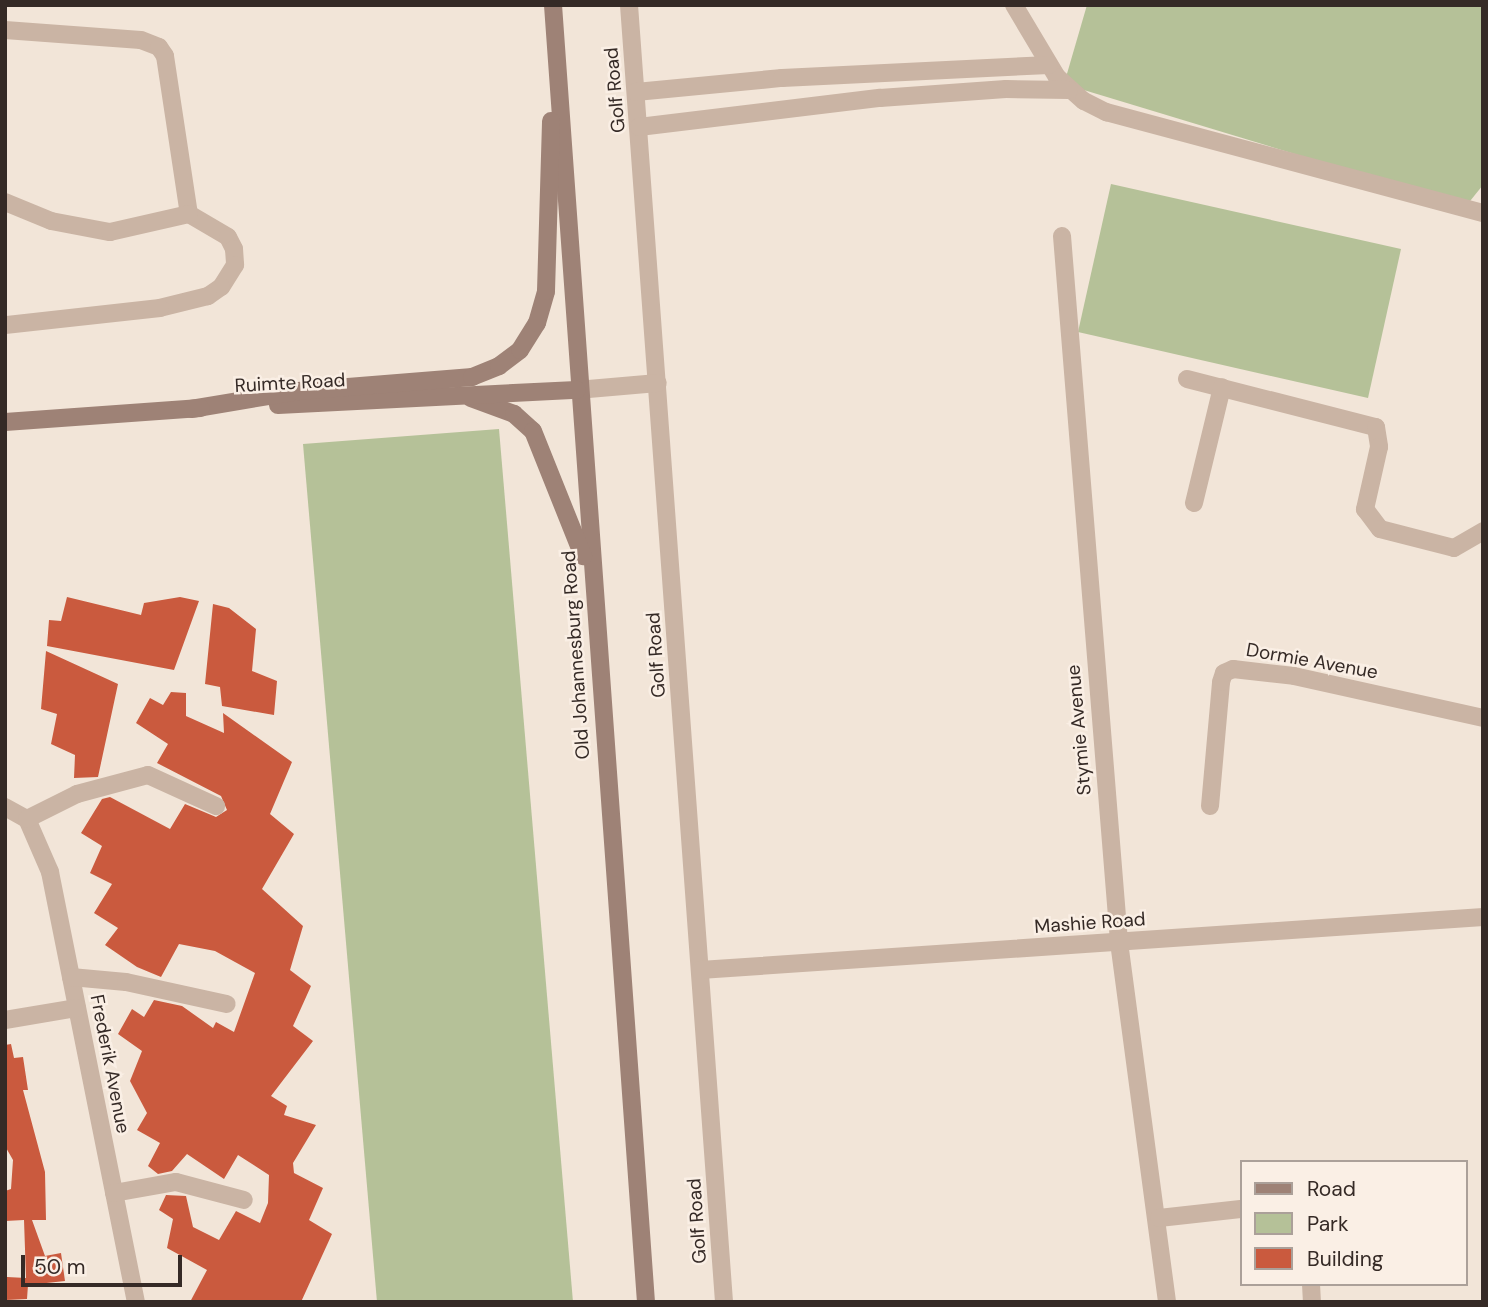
<!DOCTYPE html>
<html>
<head>
<meta charset="utf-8">
<style>
	body { margin:0 }
	#map { position:relative; width:1488px; height:1307px; overflow:hidden; background:#f2e5d8; font-family:"DM Sans",sans-serif }
	div>[style] { position:absolute }
	.green>* { inset:0; background:#b5c198 }
	.building>* { inset:0; background:#ca5a3e }
	.street>* { height:18px; margin:-9px; padding:0 9px; transform-origin:9px; border-radius:9px; background:#cab4a4 }
	.secondary>* { height:18px; margin:-9px; padding:0 9px; transform-origin:9px; border-radius:9px; background:#9e8276 }
	span { translate:-50% -50%; white-space:nowrap; text-align:center; line-height:1.15; -webkit-text-stroke:5px #faefe5; paint-order:stroke }
	.street-label { font-size:19px; color:#352a26 }
	.frame { position:absolute; inset:0; border:7px solid #352a26; pointer-events:none }
	.legend { position:absolute; left:1240px; top:1160px; width:228px; height:126px; box-sizing:border-box; background:#faefe5; border:2px solid #aba099; margin:0; padding:9px 12px; list-style:none; font-size:21px; color:#352a26 }
	.legend li { display:flex; align-items:center; gap:14px; height:35px }
	.legend b { width:35px; border:2px solid #aba099 }
	.scale { position:absolute; left:21px; top:1255px; width:161px; height:32px; box-sizing:border-box; border:4px solid #352a26; border-top:0; padding-left:9px; font-size:21px; line-height:24px; white-space:nowrap; color:#352a26; -webkit-text-stroke:5px #faefe5; paint-order:stroke }
</style>
</head>
<body>
<div id="map">
	<div class="green">
		<i style="clip-path:polygon(1087px 5px,1483px 5px,1483px 185px,1466px 206px,1064px 84px)"></i>
		<i style="clip-path:polygon(1111px 184px,1401px 249px,1368px 398px,1078px 332px)"></i>
		<i style="clip-path:polygon(499px 429px,573px 1302px,377px 1302px,303px 444px)"></i>
	</div>
	<div class="building">
		<i style="clip-path:polygon(67px 597px,141px 615px,144px 603px,180px 597px,199px 601px,174px 670px,47px 646px,49px 620px,61px 621px)"></i>
		<i style="clip-path:polygon(213px 604px,229px 608px,256px 629px,252px 671px,277px 681px,274px 715px,222px 706px,220px 687px,205px 684px)"></i>
		<i style="clip-path:polygon(46px 651px,118px 684px,98px 777px,74px 778px,75px 755px,51px 744px,57px 714px,41px 709px)"></i>
		<i style="clip-path:polygon(171px 692px,186px 693px,186px 716px,224px 733px,223px 713px,292px 762px,270px 814px,294px 834px,262px 889px,303px 926px,290px 970px,311px 986px,293px 1026px,313px 1041px,271px 1096px,287px 1106px,284px 1115px,316px 1125px,293px 1163px,294px 1173px,323px 1188px,309px 1220px,332px 1234px,301px 1302px,190px 1302px,207px 1270px,167px 1248px,173px 1219px,159px 1210px,166px 1195px,186px 1196px,193px 1227px,219px 1240px,236px 1211px,260px 1223px,268px 1203px,269px 1175px,238px 1155px,224px 1179px,187px 1154px,172px 1171px,158px 1174px,148px 1166px,160px 1143px,137px 1130px,147px 1113px,130px 1081px,142px 1051px,118px 1034px,132px 1009px,144px 1017px,154px 1000px,182px 1006px,213px 1028px,216px 1022px,234px 1032px,255px 973px,215px 951px,179px 944px,161px 977px,137px 967px,105px 945px,118px 928px,94px 913px,112px 884px,90px 873px,102px 846px,81px 833px,102px 799px,110px 797px,170px 829px,185px 804px,216px 817px,227px 810px,221px 796px,157px 763px,168px 744px,136px 723px,150px 698px,163px 705px)"></i>
		<i style="clip-path:polygon(11px 1044px,14px 1058px,23px 1057px,28px 1090px,23px 1090px,45px 1172px,46px 1220px,32px 1220px,45px 1256px,61px 1253px,65px 1281px,28px 1285px,27px 1299px,6px 1300px,7px 1277px,26px 1278px,24px 1220px,5px 1221px,5px 1191px,11px 1189px,13px 1160px,5px 1146px,5px 1045px)"></i>
	</div>
	<div class="street">
		<i style="left:629px;top:5px;width:1300px;rotate:85.81deg"></i>
		<i style="left:1014px;top:5px;width:84px;rotate:59.2deg"></i>
		<i style="left:1057px;top:77px;width:36px;rotate:42deg"></i>
		<i style="left:1084px;top:101px;width:25px;rotate:27deg"></i>
		<i style="left:1106px;top:112px;width:390px;rotate:15deg"></i>
		<i style="left:5px;top:30px;width:136px;rotate:4.2deg"></i>
		<i style="left:141px;top:40px;width:19px;rotate:21deg"></i>
		<i style="left:159px;top:47px;width:11px;rotate:56deg"></i>
		<i style="left:165px;top:56px;width:160px;rotate:81.4deg"></i>
		<i style="left:189px;top:214px;width:45px;rotate:30.5deg"></i>
		<i style="left:228px;top:237px;width:13px;rotate:63deg"></i>
		<i style="left:234px;top:249px;width:16px;rotate:86deg"></i>
		<i style="left:235px;top:265px;width:26px;rotate:122deg"></i>
		<i style="left:221px;top:287px;width:16px;rotate:145deg"></i>
		<i style="left:208px;top:296px;width:49px;rotate:166deg"></i>
		<i style="left:160px;top:308px;width:156px;rotate:173.7deg"></i>
		<i style="left:636px;top:92px;width:147px;rotate:-5.5deg"></i>
		<i style="left:782px;top:78px;width:267px;rotate:-2.8deg"></i>
		<i style="left:639px;top:127px;width:243px;rotate:-6.9deg"></i>
		<i style="left:880px;top:98px;width:126px;rotate:-4.1deg"></i>
		<i style="left:1006px;top:89px;width:63px;rotate:0.9deg"></i>
		<i style="left:5px;top:202px;width:50px;rotate:22.4deg"></i>
		<i style="left:51px;top:221px;width:60px;rotate:10.6deg"></i>
		<i style="left:110px;top:232px;width:81px;rotate:-12.8deg"></i>
		<i style="left:1062px;top:236px;width:708px;rotate:85.38deg"></i>
		<i style="left:1119px;top:942px;width:363px;rotate:82.4deg"></i>
		<i style="left:1187px;top:379px;width:195px;rotate:14.3deg"></i>
		<i style="left:1376px;top:427px;width:20px;rotate:81deg"></i>
		<i style="left:1379px;top:447px;width:64px;rotate:102.7deg"></i>
		<i style="left:1365px;top:509px;width:25px;rotate:53deg"></i>
		<i style="left:1380px;top:529px;width:76px;rotate:14.4deg"></i>
		<i style="left:1454px;top:548px;width:34px;rotate:-30deg"></i>
		<i style="left:577px;top:390px;width:81px;rotate:-4.9deg"></i>
		<i style="left:1194px;top:503px;width:119px;rotate:-76.4deg"></i>
		<i style="left:1210px;top:806px;width:124px;rotate:-84.9deg"></i>
		<i style="left:1221px;top:682px;width:9px;rotate:-72deg"></i>
		<i style="left:1224px;top:673px;width:10px;rotate:-24deg"></i>
		<i style="left:1233px;top:669px;width:61px;rotate:6.5deg"></i>
		<i style="left:1294px;top:676px;width:194px;rotate:12.5deg"></i>
		<i style="left:5px;top:807px;width:25px;rotate:29deg"></i>
		<i style="left:27px;top:819px;width:58px;rotate:66.5deg"></i>
		<i style="left:50px;top:872px;width:439px;rotate:78.7deg"></i>
		<i style="left:27px;top:819px;width:56px;rotate:-26.6deg"></i>
		<i style="left:77px;top:794px;width:73px;rotate:-15deg"></i>
		<i style="left:148px;top:775px;width:75px;rotate:24.5deg"></i>
		<i style="left:700px;top:970px;width:785px;rotate:-3.87deg"></i>
		<i style="left:71px;top:977px;width:55px;rotate:5.2deg"></i>
		<i style="left:126px;top:982px;width:103px;rotate:12.3deg"></i>
		<i style="left:5px;top:1020px;width:73px;rotate:-9.5deg"></i>
		<i style="left:114px;top:1193px;width:63px;rotate:-10.1deg"></i>
		<i style="left:176px;top:1182px;width:70px;rotate:14.8deg"></i>
		<i style="left:1159px;top:1218px;width:82px;rotate:-6.3deg"></i>
		<i style="left:1311px;top:1284px;width:18px;rotate:87deg"></i>
	</div>
	<div class="secondary">
		<i style="left:553px;top:5px;width:1300px;rotate:85.9deg"></i>
		<i style="left:471px;top:398px;width:46px;rotate:20.4deg"></i>
		<i style="left:514px;top:414px;width:25px;rotate:42deg"></i>
		<i style="left:533px;top:431px;width:135px;rotate:68.2deg"></i>
		<i style="left:278px;top:405px;width:299px;rotate:-2.9deg"></i>
		<i style="left:191px;top:409px;width:109px;rotate:-9.5deg"></i>
		<i style="left:298px;top:391px;width:175px;rotate:-4.6deg"></i>
		<i style="left:472px;top:377px;width:29px;rotate:-22deg"></i>
		<i style="left:499px;top:366px;width:26px;rotate:-37deg"></i>
		<i style="left:520px;top:350px;width:32px;rotate:-58deg"></i>
		<i style="left:537px;top:323px;width:33px;rotate:-74deg"></i>
		<i style="left:546px;top:291px;width:170px;rotate:-88.3deg"></i>
		<i style="left:5px;top:422px;width:196px;rotate:-4.1deg"></i>
	</div>
	<div class="street-label">
		<span style="left:615px;top:90px;rotate:-95deg">Golf Road</span>
		<span style="left:290px;top:383px;rotate:-3deg">Ruimte Road</span>
		<span style="left:576px;top:655px;rotate:-94deg">Old Johannesburg Road</span>
		<span style="left:656px;top:655px;rotate:-94deg">Golf Road</span>
		<span style="left:1312px;top:661px;rotate:10deg">Dormie Avenue</span>
		<span style="left:1079px;top:730px;rotate:-95deg">Stymie Avenue</span>
		<span style="left:1090px;top:923px;rotate:-4deg">Mashie Road</span>
		<span style="left:110px;top:1064px;rotate:79deg">Frederik Avenue</span>
		<span style="left:697px;top:1221px;rotate:-94deg">Golf Road</span>
	</div>
	<div class="frame"></div>
	<ul class="legend">
	<li><b style="height:9px;background:#9e8276"></b>Road</li>
	<li><b style="height:19px;background:#b5c198"></b>Park</li>
	<li><b style="height:19px;background:#ca5a3e"></b>Building</li>
	</ul>
	<div class="scale">50 m</div>
</div>
</body>
</html>
